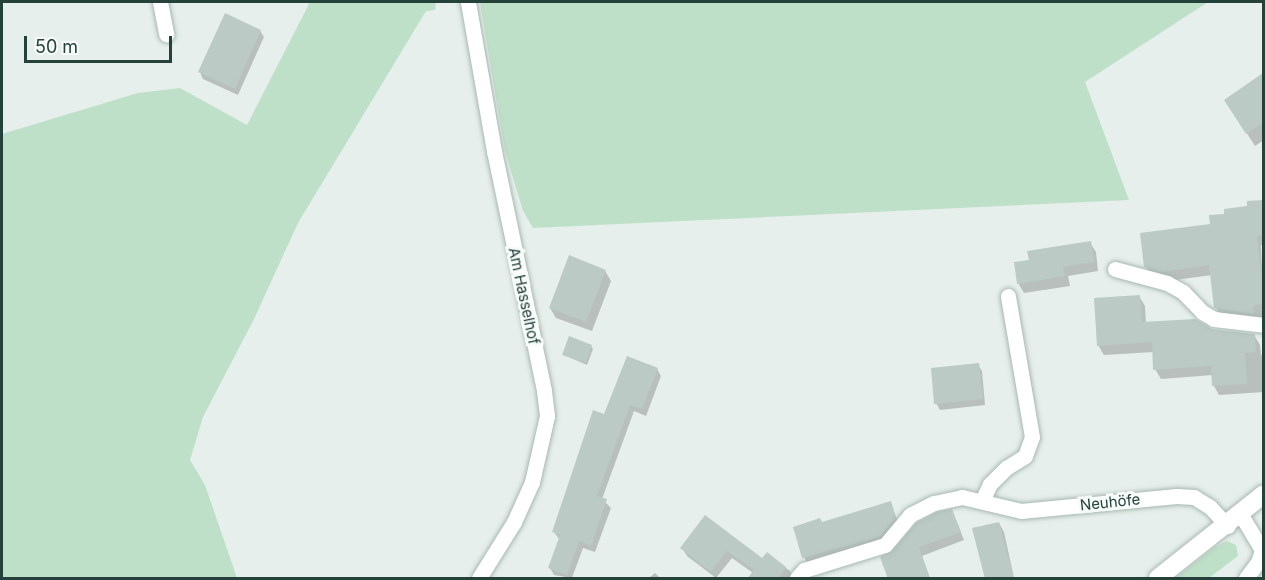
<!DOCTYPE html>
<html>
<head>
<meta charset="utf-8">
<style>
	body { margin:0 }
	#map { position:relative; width:1265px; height:580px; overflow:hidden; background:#e6efeb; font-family:Inter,sans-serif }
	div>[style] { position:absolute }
	.green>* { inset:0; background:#bfe0c8 }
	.shadow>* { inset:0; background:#0003 }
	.building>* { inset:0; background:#bbcac4 }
	.roads { filter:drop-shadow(0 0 2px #a8b8b2) drop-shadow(0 0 2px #a8b8b2) }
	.minor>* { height:15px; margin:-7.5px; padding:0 7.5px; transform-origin:7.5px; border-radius:7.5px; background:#fff }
	.tertiary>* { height:18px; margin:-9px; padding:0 9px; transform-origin:9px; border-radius:9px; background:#fff }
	span { translate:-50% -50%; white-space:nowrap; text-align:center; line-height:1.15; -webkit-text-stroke:6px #f7fbf9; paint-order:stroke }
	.street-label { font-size:15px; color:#24423a }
	.frame { position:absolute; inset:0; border:3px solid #24423a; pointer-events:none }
	.scale { position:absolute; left:24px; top:36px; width:148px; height:27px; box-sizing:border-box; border:3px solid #24423a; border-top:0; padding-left:8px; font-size:18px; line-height:21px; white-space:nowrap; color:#24423a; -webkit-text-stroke:4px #f7fbf9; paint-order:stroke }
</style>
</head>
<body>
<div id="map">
	<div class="green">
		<i style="clip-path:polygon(308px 2px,436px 2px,435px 10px,426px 11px,298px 223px,254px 319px,203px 417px,190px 460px,205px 485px,237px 578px,2px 578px,2px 134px,138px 93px,180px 88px,247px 125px,309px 4px)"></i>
		<i style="clip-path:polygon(480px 2px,1208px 2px,1085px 82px,1129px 200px,533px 228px,523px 211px,505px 151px)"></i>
		<i style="clip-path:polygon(1227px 541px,1236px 545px,1238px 556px,1209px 578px,1176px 578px,1215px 547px)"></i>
	</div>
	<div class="shadow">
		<i style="clip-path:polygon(260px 31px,264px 37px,238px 95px,203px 79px,200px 72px)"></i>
		<i style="clip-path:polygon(1264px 75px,1264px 140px,1255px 146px,1226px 100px)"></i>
		<i style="clip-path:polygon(1264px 201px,1264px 245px,1261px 245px,1264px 324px,1222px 318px,1216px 307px,1212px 275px,1168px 281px,1151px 276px,1146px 266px,1225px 215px,1249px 208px,1248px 203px)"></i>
		<i style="clip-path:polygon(1090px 243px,1096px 252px,1098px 271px,1068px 276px,1070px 286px,1024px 293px,1018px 283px,1030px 261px)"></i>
		<i style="clip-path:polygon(605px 271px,611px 281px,592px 331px,556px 318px,550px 308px)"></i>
		<i style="clip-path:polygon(1139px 296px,1145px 306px,1146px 324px,1254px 335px,1260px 345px,1261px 355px,1264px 355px,1264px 392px,1219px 395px,1214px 386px,1213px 375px,1161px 379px,1155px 369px,1154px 352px,1104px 355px,1098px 345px)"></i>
		<i style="clip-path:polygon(591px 346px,593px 349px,587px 365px,564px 355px)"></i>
		<i style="clip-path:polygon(978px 365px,982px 371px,985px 405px,940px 410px,936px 403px)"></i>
		<i style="clip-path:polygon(657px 369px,661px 376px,646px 416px,634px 411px,602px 499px,611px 508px,595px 552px,583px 548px,572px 578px,554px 575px,550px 568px,560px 540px,554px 532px,605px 416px)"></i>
		<i style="clip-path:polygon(890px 503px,900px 526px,884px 545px,809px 566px,804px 557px,822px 523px)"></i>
		<i style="clip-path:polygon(952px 511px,964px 540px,922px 556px,930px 578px,889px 578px,893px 552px)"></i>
		<i style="clip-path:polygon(706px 517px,763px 561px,767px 554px,790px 571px,794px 578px,749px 578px,753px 573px,732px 558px,716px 578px,687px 556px,682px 548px)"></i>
		<i style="clip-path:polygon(999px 523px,1004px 532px,1014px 578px,986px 578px)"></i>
		<i style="clip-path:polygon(655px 573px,660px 578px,649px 578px)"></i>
	</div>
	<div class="building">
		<i style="clip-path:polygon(225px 13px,261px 30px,235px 89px,198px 72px)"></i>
		<i style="clip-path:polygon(1263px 73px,1263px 123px,1246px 134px,1224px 100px)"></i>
		<i style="clip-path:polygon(1263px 200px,1263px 235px,1257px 236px,1261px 272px,1263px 272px,1263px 304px,1253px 306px,1254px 314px,1214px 308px,1209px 265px,1162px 272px,1144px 267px,1140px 233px,1210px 224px,1209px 215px,1224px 214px,1224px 209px,1247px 206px,1247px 201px)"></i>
		<i style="clip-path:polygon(1091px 241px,1094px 262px,1063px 267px,1065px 276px,1017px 284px,1014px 262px,1029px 260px,1027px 251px)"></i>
		<i style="clip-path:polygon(569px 255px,606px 270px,586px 322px,549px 308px)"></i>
		<i style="clip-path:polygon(1140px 295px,1142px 322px,1195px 319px,1212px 329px,1255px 334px,1256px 352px,1245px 353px,1247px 384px,1212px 386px,1211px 366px,1153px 370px,1152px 342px,1097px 346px,1094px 298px)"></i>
		<i style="clip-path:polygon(569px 336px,592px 345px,586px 363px,562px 355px)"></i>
		<i style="clip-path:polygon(627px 356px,658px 368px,642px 409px,630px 405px,597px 496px,607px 499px,591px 546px,579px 541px,567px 575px,548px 568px,560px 535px,552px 532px,593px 410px,604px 414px)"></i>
		<i style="clip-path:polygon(979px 363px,983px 399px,934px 404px,931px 368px)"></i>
		<i style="clip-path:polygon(891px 501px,896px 517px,879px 537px,802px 558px,793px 527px,820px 518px,822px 522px)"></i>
		<i style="clip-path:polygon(952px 509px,961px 532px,919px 547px,930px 579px,888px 579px,880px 557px,892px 551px,916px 523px,937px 512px)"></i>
		<i style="clip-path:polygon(705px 515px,762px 558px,767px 552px,786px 567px,778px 579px,747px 579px,754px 570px,727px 551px,711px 572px,680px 548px)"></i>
		<i style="clip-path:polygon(999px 522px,1014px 579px,985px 579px,972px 528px)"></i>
	</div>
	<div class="roads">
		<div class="minor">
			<i style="left:160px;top:2px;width:33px;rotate:79deg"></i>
			<i style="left:468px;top:2px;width:151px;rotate:80.1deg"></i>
			<i style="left:494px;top:151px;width:245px;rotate:78.2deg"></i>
			<i style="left:544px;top:391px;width:25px;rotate:83deg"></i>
			<i style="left:547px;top:416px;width:68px;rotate:102.8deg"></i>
			<i style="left:532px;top:482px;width:44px;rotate:114.2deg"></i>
			<i style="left:514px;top:522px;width:66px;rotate:122deg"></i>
			<i style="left:1115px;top:269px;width:54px;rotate:15.1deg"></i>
			<i style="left:1167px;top:283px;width:18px;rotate:29deg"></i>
			<i style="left:1183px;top:292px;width:28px;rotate:46deg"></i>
			<i style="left:1202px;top:312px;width:14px;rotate:30deg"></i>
			<i style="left:1214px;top:319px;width:50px;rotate:6.8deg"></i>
			<i style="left:982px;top:501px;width:19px;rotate:-65deg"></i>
			<i style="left:990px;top:484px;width:23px;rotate:-45deg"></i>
			<i style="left:1006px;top:468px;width:22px;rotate:-32deg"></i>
			<i style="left:1025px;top:456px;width:20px;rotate:-70deg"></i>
			<i style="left:1032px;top:437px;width:143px;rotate:-99.7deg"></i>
			<i style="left:1241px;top:515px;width:41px;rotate:59deg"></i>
			<i style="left:1262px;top:550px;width:13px;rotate:108deg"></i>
			<i style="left:1258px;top:562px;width:20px;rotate:127deg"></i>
			<i style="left:797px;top:578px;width:11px;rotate:-49deg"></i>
			<i style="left:804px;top:570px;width:85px;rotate:-17.2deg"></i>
			<i style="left:885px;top:545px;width:39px;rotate:-50deg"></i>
			<i style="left:910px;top:515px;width:27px;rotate:-27deg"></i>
			<i style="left:934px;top:503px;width:29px;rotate:-12deg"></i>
			<i style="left:962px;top:497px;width:61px;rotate:13.3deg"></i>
			<i style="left:1021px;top:511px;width:156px;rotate:-5.5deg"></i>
			<i style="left:1176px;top:496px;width:18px;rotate:3deg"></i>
			<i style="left:1194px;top:497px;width:19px;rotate:32deg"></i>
			<i style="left:1210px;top:507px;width:26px;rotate:47deg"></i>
		</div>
		<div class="tertiary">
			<i style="left:1158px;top:578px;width:135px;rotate:-38.4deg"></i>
		</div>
	</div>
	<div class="street-label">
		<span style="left:524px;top:296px;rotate:78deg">Am Hasselhof</span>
		<span style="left:1110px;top:502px;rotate:-6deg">Neuhöfe</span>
	</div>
	<div class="frame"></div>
	<div class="scale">50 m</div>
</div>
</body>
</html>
